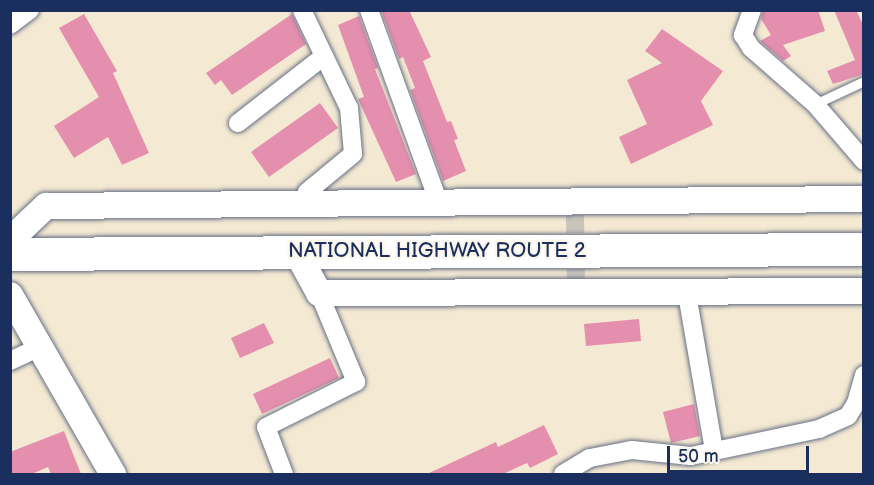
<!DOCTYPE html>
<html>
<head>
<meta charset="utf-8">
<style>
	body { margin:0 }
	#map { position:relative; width:874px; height:485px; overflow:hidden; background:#f4e9d2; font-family:"Balsamiq Sans",sans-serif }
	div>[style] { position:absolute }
	.building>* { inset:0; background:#e48fae }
	.street-tunnel>* { height:18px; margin-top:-9px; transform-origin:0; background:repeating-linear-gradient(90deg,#c9c4bb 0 18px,transparent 0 27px) }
	.roads { filter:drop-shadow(0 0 2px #677087) drop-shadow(0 0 2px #677087) }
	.lane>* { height:9px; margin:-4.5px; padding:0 4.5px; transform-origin:4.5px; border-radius:4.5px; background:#fff }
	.street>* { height:18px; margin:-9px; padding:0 9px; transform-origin:9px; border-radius:9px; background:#fff }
	.secondary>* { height:26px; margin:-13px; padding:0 13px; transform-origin:13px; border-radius:13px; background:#fff }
	.highway>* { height:33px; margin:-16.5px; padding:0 16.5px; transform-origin:16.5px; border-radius:16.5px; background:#fff }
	span { translate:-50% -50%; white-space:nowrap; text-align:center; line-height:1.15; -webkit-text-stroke:5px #fbf7ec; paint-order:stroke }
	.street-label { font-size:21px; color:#1b2f5e }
	.frame { position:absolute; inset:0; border:12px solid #1b2f5e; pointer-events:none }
	.scale { position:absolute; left:667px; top:446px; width:142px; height:27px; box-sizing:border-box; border:3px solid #1b2f5e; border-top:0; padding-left:8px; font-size:18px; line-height:21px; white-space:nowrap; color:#1b2f5e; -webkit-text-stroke:4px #fbf7ec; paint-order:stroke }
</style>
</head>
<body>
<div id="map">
	<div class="building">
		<i style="clip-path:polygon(381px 10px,409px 10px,431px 57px,423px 61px,447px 122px,451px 121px,458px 139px,454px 140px,466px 171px,443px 181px,410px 90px,415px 88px,403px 57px,399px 59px)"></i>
		<i style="clip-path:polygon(763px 10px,818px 10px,825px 31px,783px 45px,791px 56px,783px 61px,760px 41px,771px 35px,761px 19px)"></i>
		<i style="clip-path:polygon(834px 10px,856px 10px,864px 27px,864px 74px,833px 84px,827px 71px,855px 60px)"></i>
		<i style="clip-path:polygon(84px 14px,117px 71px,113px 73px,149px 153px,122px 165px,108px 137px,74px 158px,54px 126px,99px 97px,59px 28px)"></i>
		<i style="clip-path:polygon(292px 14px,306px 44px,232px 95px,221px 80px,215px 85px,206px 73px)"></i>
		<i style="clip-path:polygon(359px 16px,378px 68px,375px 69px,416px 174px,396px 182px,358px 99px,364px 97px,338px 25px)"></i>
		<i style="clip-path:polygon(662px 29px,723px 71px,701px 101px,713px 125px,631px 164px,619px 137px,647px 124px,627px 80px,662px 63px,645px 51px)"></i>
		<i style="clip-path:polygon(320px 103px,338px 128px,269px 177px,251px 152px)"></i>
		<i style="clip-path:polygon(639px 319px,641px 341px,586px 346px,584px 324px)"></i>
		<i style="clip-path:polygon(264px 323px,274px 343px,240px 358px,231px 338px)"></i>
		<i style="clip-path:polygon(330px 358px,339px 378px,262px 414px,253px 394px)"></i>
		<i style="clip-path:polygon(694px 404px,700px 436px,671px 443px,663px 412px)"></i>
		<i style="clip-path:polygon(544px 425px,558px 454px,530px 468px,527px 463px,503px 474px,427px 474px,496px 442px,498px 447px)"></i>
		<i style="clip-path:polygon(64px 431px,81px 474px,51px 474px,48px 467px,32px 474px,10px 474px,10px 452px)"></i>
	</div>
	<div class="street-tunnel">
		<i style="left:575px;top:215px;width:68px;rotate:89.2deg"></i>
	</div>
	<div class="roads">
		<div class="lane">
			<i style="left:815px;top:104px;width:54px;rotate:-25.1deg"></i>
		</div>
		<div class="street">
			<i style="left:302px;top:10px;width:109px;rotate:64.4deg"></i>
			<i style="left:349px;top:108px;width:46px;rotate:85deg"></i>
			<i style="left:353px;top:154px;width:60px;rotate:140.4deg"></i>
			<i style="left:369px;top:10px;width:203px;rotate:70.1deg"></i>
			<i style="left:752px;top:10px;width:27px;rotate:110deg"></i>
			<i style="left:743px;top:35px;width:15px;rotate:58deg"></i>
			<i style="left:751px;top:48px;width:85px;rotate:41.2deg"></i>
			<i style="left:815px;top:104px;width:75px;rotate:49.3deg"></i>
			<i style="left:10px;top:25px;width:25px;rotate:-37deg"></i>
			<i style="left:238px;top:123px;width:109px;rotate:-37.9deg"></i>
			<i style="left:687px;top:294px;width:159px;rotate:80.2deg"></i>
			<i style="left:10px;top:361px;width:35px;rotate:-25deg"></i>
			<i style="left:284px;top:474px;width:50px;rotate:-111deg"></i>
			<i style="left:266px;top:427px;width:101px;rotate:-26.6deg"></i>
			<i style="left:356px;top:382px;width:96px;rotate:-112.6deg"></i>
			<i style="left:563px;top:474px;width:31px;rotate:-31deg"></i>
			<i style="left:590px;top:458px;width:43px;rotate:-10.8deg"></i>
			<i style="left:632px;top:450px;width:59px;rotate:5.8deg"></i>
			<i style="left:691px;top:456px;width:131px;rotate:-11.9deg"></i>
			<i style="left:819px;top:429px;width:32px;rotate:-24deg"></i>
			<i style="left:848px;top:416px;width:15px;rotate:-58deg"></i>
			<i style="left:856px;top:403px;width:29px;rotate:-74deg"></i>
		</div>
		<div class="secondary">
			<i style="left:10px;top:240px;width:50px;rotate:-43.4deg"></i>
			<i style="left:46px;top:206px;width:818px;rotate:-0.49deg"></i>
			<i style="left:296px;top:251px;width:48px;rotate:61.3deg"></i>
			<i style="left:319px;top:293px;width:545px;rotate:-0.21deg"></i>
			<i style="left:10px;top:295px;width:207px;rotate:60.1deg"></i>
		</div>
		<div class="highway">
			<i style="left:10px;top:254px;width:854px;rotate:-0.34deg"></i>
		</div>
	</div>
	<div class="street-label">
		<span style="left:437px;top:251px">NATIONAL HIGHWAY ROUTE 2</span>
	</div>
	<div class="frame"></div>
	<div class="scale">50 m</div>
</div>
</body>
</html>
